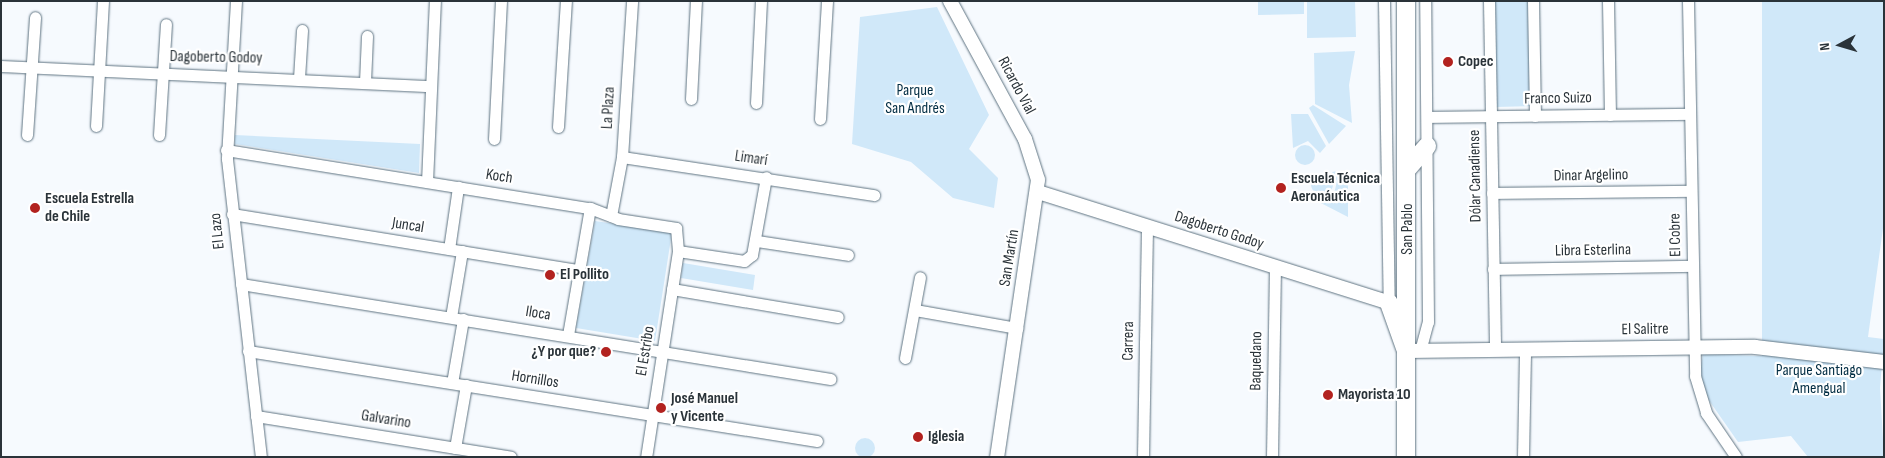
<!DOCTYPE html>
<html>
<head>
<meta charset="utf-8">
<style>
	body { margin:0 }
	#map { position:relative; width:1885px; height:458px; overflow:hidden; background:#f6fafe; font-family:"Sofia Sans Condensed",sans-serif }
	div>[style] { position:absolute }
	.green>* { inset:0; background:#d0e8f9 }
	.round { border-radius:50% }
	.roads { filter:drop-shadow(0 0 1px #5f7482) drop-shadow(0 0 1px #5f7482) }
	.minor>* { height:11px; margin:-5.5px; padding:0 5.5px; transform-origin:5.5px; border-radius:5.5px; background:#fff }
	.tertiary>* { height:14px; margin:-7px; padding:0 7px; transform-origin:7px; border-radius:7px; background:#fff }
	.primary>* { height:18px; margin:-9px; padding:0 9px; transform-origin:9px; border-radius:9px; background:#fff }
	.dots>* { width:14px; height:14px; translate:-50% -50%; box-sizing:border-box; border:2px solid #fff; border-radius:50% }
	span { translate:-50% -50%; white-space:nowrap; text-align:center; line-height:1.15; -webkit-text-stroke:4.5px #fff; paint-order:stroke }
	.street-label { font-size:16px; color:#2a3339 }
	.poi-label { font-size:16px; color:#2a3339; font-weight:700 }
	.left { translate:0 -50%; text-align:left }
	.right { translate:-100% -50%; text-align:right }
	.park-label { font-size:16px; color:#032e44 }
	.frame { position:absolute; inset:0; border:2px solid #2a3339; pointer-events:none }
	.north { position:absolute; left:1815px; top:20px; width:50px; height:50px; -webkit-text-stroke:4px #fff; paint-order:stroke; rotate:264deg; font-size:14px; font-weight:700; line-height:20px; text-align:center; color:#2a3339 }
	.north::after { content:''; display:block; margin:auto; width:18px; height:22px; background:#2a3339; clip-path:polygon(50% 0,100% 100%,50% 72%,0 100%) }
</style>
</head>
<body>
<div id="map">
	<div class="green">
		<i style="clip-path:polygon(1258px 1px,1304px 1px,1304px 14px,1258px 15px)"></i>
		<i style="clip-path:polygon(1307px 1px,1355px 1px,1356px 37px,1307px 38px)"></i>
		<i style="clip-path:polygon(1493px 1px,1528px 1px,1531px 106px,1496px 107px)"></i>
		<i style="clip-path:polygon(1762px 1px,1884px 1px,1884px 221px,1868px 337px,1884px 339px,1880px 388px,1884px 457px,1808px 457px,1791px 436px,1738px 442px,1708px 399px,1700px 374px,1703px 354px,1762px 356px)"></i>
		<i style="clip-path:polygon(937px 7px,989px 115px,969px 149px,998px 178px,994px 208px,953px 198px,911px 162px,852px 144px,860px 17px)"></i>
		<i style="clip-path:polygon(1355px 51px,1349px 85px,1352px 123px,1315px 104px,1314px 53px)"></i>
		<i style="clip-path:polygon(1313px 105px,1346px 126px,1329px 144px,1309px 108px)"></i>
		<i style="clip-path:polygon(1291px 114px,1308px 114px,1326px 146px,1320px 153px,1308px 141px,1293px 148px)"></i>
		<i style="clip-path:polygon(235px 135px,420px 144px,419px 173px,235px 144px)"></i>
		<i class="round" style="left:1295px;top:145px;width:20px;height:20px"></i>
		<i style="clip-path:polygon(1338px 171px,1348px 186px,1348px 217px,1315px 200px,1334px 194px,1337px 181px,1332px 172px)"></i>
		<i class="round" style="left:1311px;top:173px;width:22px;height:22px"></i>
		<i style="clip-path:polygon(595px 221px,672px 232px,655px 341px,576px 328px)"></i>
		<i style="clip-path:polygon(683px 263px,755px 275px,753px 290px,681px 278px)"></i>
		<i class="round" style="left:855px;top:438px;width:20px;height:20px"></i>
	</div>
	<div class="roads">
		<div class="minor">
			<i style="left:236px;top:1px;width:158px;rotate:93.3deg"></i>
			<i style="left:227px;top:159px;width:300px;rotate:83.5deg"></i>
			<i style="left:1384px;top:1px;width:302px;rotate:89.1deg"></i>
			<i style="left:1489px;top:1px;width:349px;rotate:89deg"></i>
			<i style="left:1533px;top:1px;width:115px;rotate:89deg"></i>
			<i style="left:1608px;top:1px;width:114px;rotate:89deg"></i>
			<i style="left:1688px;top:1px;width:375px;rotate:88.9deg"></i>
			<i style="left:1695px;top:376px;width:39px;rotate:73deg"></i>
			<i style="left:1706px;top:413px;width:53px;rotate:55.7deg"></i>
			<i style="left:1px;top:66px;width:430px;rotate:2.7deg"></i>
			<i style="left:299px;top:78px;width:48px;rotate:-86.4deg"></i>
			<i style="left:365px;top:82px;width:46px;rotate:-87.5deg"></i>
			<i style="left:691px;top:99px;width:98px;rotate:-87.1deg"></i>
			<i style="left:756px;top:103px;width:102px;rotate:-87.2deg"></i>
			<i style="left:1427px;top:117px;width:263px;rotate:-0.7deg"></i>
			<i style="left:820px;top:119px;width:118px;rotate:-86.6deg"></i>
			<i style="left:96px;top:126px;width:125px;rotate:-86.8deg"></i>
			<i style="left:558px;top:127px;width:126px;rotate:-86.4deg"></i>
			<i style="left:27px;top:135px;width:118px;rotate:-86.1deg"></i>
			<i style="left:159px;top:135px;width:111px;rotate:-86.4deg"></i>
			<i style="left:494px;top:139px;width:138px;rotate:-87.1deg"></i>
			<i style="left:226px;top:150px;width:369px;rotate:9.1deg"></i>
			<i style="left:590px;top:208px;width:30px;rotate:21deg"></i>
			<i style="left:618px;top:219px;width:59px;rotate:8.8deg"></i>
			<i style="left:676px;top:228px;width:23px;rotate:85deg"></i>
			<i style="left:678px;top:251px;width:208px;rotate:98.8deg"></i>
			<i style="left:622px;top:157px;width:255px;rotate:8.6deg"></i>
			<i style="left:427px;top:182px;width:181px;rotate:-87.5deg"></i>
			<i style="left:1492px;top:193px;width:199px;rotate:-0.6deg"></i>
			<i style="left:232px;top:214px;width:351px;rotate:9.2deg"></i>
			<i style="left:611px;top:216px;width:60px;rotate:-79.4deg"></i>
			<i style="left:622px;top:157px;width:156px;rotate:-86.3deg"></i>
			<i style="left:757px;top:241px;width:92px;rotate:8.7deg"></i>
			<i style="left:449px;top:249px;width:63px;rotate:-81.7deg"></i>
			<i style="left:678px;top:251px;width:67px;rotate:8.6deg"></i>
			<i style="left:744px;top:261px;width:10px;rotate:-37deg"></i>
			<i style="left:752px;top:255px;width:79px;rotate:-79.8deg"></i>
			<i style="left:1493px;top:269px;width:199px;rotate:-0.9deg"></i>
			<i style="left:241px;top:284px;width:597px;rotate:9.16deg"></i>
			<i style="left:672px;top:289px;width:168px;rotate:9.6deg"></i>
			<i style="left:915px;top:310px;width:104px;rotate:10deg"></i>
			<i style="left:451px;top:317px;width:67px;rotate:-80.5deg"></i>
			<i style="left:568px;top:335px;width:129px;rotate:-80.2deg"></i>
			<i style="left:248px;top:351px;width:576px;rotate:8.99deg"></i>
			<i style="left:1420px;top:351px;width:30px;rotate:-75deg"></i>
			<i style="left:1428px;top:322px;width:321px;rotate:-90.5deg"></i>
			<i style="left:905px;top:358px;width:82px;rotate:-79.5deg"></i>
			<i style="left:452px;top:383px;width:65px;rotate:-80.2deg"></i>
			<i style="left:256px;top:416px;width:258px;rotate:9.1deg"></i>
			<i style="left:455px;top:448px;width:64px;rotate:-80.1deg"></i>
			<i style="left:1143px;top:457px;width:231px;rotate:-89deg"></i>
			<i style="left:1272px;top:457px;width:190px;rotate:-89.1deg"></i>
			<i style="left:1523px;top:457px;width:108px;rotate:-88.9deg"></i>
		</div>
		<div class="tertiary">
			<i style="left:950px;top:1px;width:157px;rotate:61.5deg"></i>
			<i style="left:1025px;top:139px;width:43px;rotate:72.4deg"></i>
			<i style="left:1038px;top:180px;width:280px;rotate:98.4deg"></i>
			<i style="left:1038px;top:192px;width:368px;rotate:17.5deg"></i>
			<i style="left:1407px;top:351px;width:348px;rotate:-0.7deg"></i>
			<i style="left:1755px;top:347px;width:130px;rotate:6.6deg"></i>
		</div>
		<div class="primary">
			<i style="left:1406px;top:1px;width:456px;rotate:90deg"></i>
			<i style="left:1408px;top:168px;width:29px;rotate:-49deg"></i>
			<i style="left:1389px;top:303px;width:48px;rotate:70.4deg"></i>
		</div>
	</div>
	<div class="dots">
		<i style="left:1448px;top:62px;background:#b2221f"></i>
		<i style="left:1281px;top:188px;background:#b2221f"></i>
		<i style="left:35px;top:208px;background:#b2221f"></i>
		<i style="left:550px;top:275px;background:#b2221f"></i>
		<i style="left:606px;top:352px;background:#b2221f"></i>
		<i style="left:1328px;top:395px;background:#b2221f"></i>
		<i style="left:661px;top:408px;background:#b2221f"></i>
		<i style="left:918px;top:437px;background:#b2221f"></i>
	</div>
	<div class="street-label">
		<span style="left:216px;top:58px;rotate:1deg">Dagoberto Godoy</span>
		<span style="left:1016px;top:86px;rotate:62deg">Ricardo Vial</span>
		<span style="left:1558px;top:99px;rotate:-1deg">Franco Suizo</span>
		<span style="left:609px;top:108px;rotate:-87deg">La Plaza</span>
		<span style="left:751px;top:159px;rotate:8deg">Limarí</span>
		<span style="left:1476px;top:176px;rotate:-91deg">Dólar Canadiense</span>
		<span style="left:1591px;top:176px;rotate:-1deg">Dinar Argelino</span>
		<span style="left:499px;top:177px;rotate:9deg">Koch</span>
		<span style="left:408px;top:226px;rotate:9deg">Juncal</span>
		<span style="left:1408px;top:229px;rotate:-90deg">San Pablo</span>
		<span style="left:218px;top:231px;rotate:-96deg">El Lazo</span>
		<span style="left:1219px;top:231px;rotate:18deg">Dagoberto Godoy</span>
		<span style="left:1676px;top:235px;rotate:-91deg">El Cobre</span>
		<span style="left:1593px;top:251px;rotate:-1deg">Libra Esterlina</span>
		<span style="left:1010px;top:258px;rotate:-81deg">San Martín</span>
		<span style="left:538px;top:314px;rotate:9deg">Iloca</span>
		<span style="left:1645px;top:330px;rotate:-1deg">El Salitre</span>
		<span style="left:1129px;top:341px;rotate:-89deg">Carrera</span>
		<span style="left:646px;top:351px;rotate:-81deg">El Estribo</span>
		<span style="left:1257px;top:361px;rotate:-89deg">Baquedano</span>
		<span style="left:535px;top:380px;rotate:9deg">Hornillos</span>
		<span style="left:386px;top:420px;rotate:9deg">Galvarino</span>
	</div>
	<div class="poi-label">
		<span class="left" style="left:1458px;top:62px">Copec</span>
		<span class="left" style="left:1291px;top:188px">Escuela Técnica<br>Aeronáutica</span>
		<span class="left" style="left:45px;top:208px">Escuela Estrella<br>de Chile</span>
		<span class="left" style="left:560px;top:275px">El Pollito</span>
		<span class="right" style="left:596px;top:352px">¿Y por que?</span>
		<span class="left" style="left:1338px;top:395px">Mayorista 10</span>
		<span class="left" style="left:671px;top:408px">José Manuel<br>y Vicente</span>
		<span class="left" style="left:928px;top:437px">Iglesia</span>
	</div>
	<div class="park-label">
		<span style="left:915px;top:100px">Parque<br>San Andrés</span>
		<span style="left:1819px;top:380px">Parque Santiago<br>Amengual</span>
	</div>
	<div class="frame"></div>
	<div class="north">N</div>
</div>
</body>
</html>
